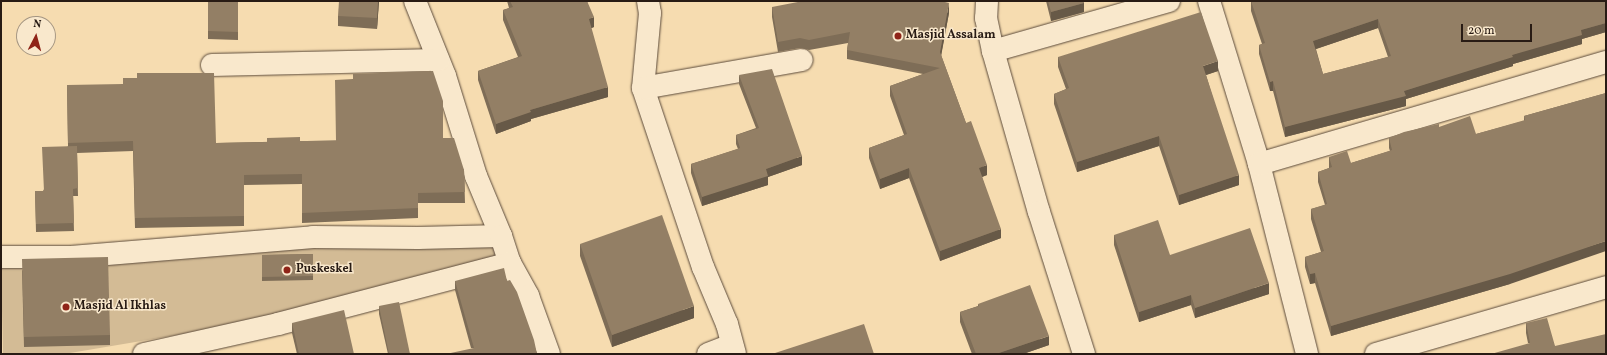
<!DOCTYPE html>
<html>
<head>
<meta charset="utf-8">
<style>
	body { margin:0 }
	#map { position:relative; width:1607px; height:355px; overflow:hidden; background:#f6dcb0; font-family:Vollkorn,serif }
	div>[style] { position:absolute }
	.green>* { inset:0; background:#d3bb95 }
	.roads { filter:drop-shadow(0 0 1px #5c4b3b) drop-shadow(0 0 1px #5c4b3b) }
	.minor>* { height:22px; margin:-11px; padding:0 11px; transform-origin:11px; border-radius:11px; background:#f9e8cc }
	.wall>* { inset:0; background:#7e6d57 }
	.shaded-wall>* { inset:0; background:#675947 }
	.building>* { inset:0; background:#937f65 }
	.dots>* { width:11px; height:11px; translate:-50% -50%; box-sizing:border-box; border:2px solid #f9e8cc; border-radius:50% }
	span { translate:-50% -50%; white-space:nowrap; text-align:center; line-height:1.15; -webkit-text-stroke:3px #f9e8cc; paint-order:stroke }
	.poi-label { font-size:12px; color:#281b14; font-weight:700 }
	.left { translate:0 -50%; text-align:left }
	.frame { position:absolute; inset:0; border:2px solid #281b14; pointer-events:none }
	.north { position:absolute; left:16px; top:16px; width:40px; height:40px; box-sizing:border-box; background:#f9e8cc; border:1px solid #a59682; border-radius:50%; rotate:6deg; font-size:11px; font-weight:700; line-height:16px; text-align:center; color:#281b14 }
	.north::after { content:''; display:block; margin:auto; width:14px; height:18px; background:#8f2418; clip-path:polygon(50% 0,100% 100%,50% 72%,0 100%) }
	.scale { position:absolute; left:1461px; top:24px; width:71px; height:18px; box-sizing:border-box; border:2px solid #281b14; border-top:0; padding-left:5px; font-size:12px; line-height:14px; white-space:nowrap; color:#281b14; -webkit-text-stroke:3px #f9e8cc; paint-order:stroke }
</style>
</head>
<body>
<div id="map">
	<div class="green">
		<i style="clip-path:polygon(496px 242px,515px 278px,64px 354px,3px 354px,1px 267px,314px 244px)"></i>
	</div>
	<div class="roads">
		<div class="minor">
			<i style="left:415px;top:1px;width:81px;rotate:68.2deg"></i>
			<i style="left:445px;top:76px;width:105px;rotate:72.8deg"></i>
			<i style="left:476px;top:176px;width:65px;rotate:67.4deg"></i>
			<i style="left:648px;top:1px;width:12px;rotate:81deg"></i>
			<i style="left:650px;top:13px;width:75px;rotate:95.3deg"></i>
			<i style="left:643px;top:88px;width:189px;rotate:71.5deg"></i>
			<i style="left:703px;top:267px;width:62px;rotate:67.2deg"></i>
			<i style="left:727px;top:324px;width:31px;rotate:75deg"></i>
			<i style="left:987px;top:1px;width:17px;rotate:93deg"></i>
			<i style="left:986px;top:18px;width:34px;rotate:78deg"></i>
			<i style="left:993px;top:51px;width:167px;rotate:74.1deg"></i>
			<i style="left:1039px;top:212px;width:149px;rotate:72.4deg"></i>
			<i style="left:1209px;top:1px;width:170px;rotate:72.9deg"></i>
			<i style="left:1259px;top:164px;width:196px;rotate:75.8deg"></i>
			<i style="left:993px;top:51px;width:183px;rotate:-15.9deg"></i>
			<i style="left:212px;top:65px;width:226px;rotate:-1.3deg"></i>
			<i style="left:643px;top:88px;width:161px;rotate:-10deg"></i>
			<i style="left:1259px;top:164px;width:362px;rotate:-16.4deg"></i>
			<i style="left:1px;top:257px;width:70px"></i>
			<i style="left:71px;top:257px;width:243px;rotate:-4.7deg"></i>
			<i style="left:313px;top:237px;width:105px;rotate:0.5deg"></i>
			<i style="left:418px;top:238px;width:83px;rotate:-1.4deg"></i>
			<i style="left:501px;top:236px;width:28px;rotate:72deg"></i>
			<i style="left:144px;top:354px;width:137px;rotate:-12.6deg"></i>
			<i style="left:278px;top:324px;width:240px;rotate:-14.7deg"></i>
			<i style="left:510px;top:263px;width:38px;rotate:61deg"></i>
			<i style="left:528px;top:296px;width:62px;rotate:70.1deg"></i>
			<i style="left:708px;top:354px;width:25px;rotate:-21deg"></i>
			<i style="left:1376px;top:354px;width:240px;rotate:-16.2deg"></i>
		</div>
	</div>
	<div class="wall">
		<i style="clip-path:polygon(208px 1px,238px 1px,238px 40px,208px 39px)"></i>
		<i style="clip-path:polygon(379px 1px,377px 29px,338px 26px,338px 16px)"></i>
		<i style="clip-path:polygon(507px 1px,587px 1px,594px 27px,591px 28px,608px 97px,531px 119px,531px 121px,496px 134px,478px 80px,478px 71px,518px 57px,503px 20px,503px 10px,509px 8px)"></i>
		<i style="clip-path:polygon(1046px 1px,1084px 1px,1084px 12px,1051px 21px)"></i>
		<i style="clip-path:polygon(evenodd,1251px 1px,1606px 1px,1606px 32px,1582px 39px,1582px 44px,1513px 64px,1513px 66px,1406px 99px,1406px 106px,1285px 137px,1273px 91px,1270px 91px,1259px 54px,1259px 45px,1262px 44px,1251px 11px,1251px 1px,1378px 28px,1388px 57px,1323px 74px,1316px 49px,1378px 28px)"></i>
		<i style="clip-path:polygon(772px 7px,949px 13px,941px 55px,966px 123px,987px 175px,982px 177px,1001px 238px,940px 261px,909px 178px,880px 189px,869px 158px,869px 148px,904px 135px,890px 96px,890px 86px,923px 74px,847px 59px,847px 50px,848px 43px,809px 50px,800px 48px,778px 52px,772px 17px)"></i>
		<i style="clip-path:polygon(1058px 57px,1218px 71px,1206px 75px,1239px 185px,1179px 205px,1159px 146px,1077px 172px,1054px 104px,1054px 94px,1066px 89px,1058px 67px)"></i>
		<i style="clip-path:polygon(739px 75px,802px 165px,768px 177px,768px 185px,702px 206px,691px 173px,691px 164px,738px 149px,736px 144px,736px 135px,756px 128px,739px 84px)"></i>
		<i style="clip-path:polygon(67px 85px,216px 143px,443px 138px,464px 170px,465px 203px,418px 203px,418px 218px,302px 223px,302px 184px,244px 185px,244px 226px,135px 228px,133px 151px,77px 153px,78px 196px,73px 196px,74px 231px,36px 232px,35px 191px,43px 191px,68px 146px)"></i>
		<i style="clip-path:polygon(1606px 93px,1510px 284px,1331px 336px,1315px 283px,1310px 284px,1305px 267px,1305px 257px,1321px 252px,1311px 219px,1311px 209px,1325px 205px,1318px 182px,1318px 172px,1329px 168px,1329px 157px,1351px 163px,1390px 151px,1389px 148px,1389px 138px,1439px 127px,1476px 134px,1524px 121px,1524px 116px)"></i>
		<i style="clip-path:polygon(1114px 235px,1170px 255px,1269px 294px,1195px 318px,1191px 305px,1139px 322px,1114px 245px)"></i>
		<i style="clip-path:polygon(580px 244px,694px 318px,612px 347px,580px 256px)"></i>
		<i style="clip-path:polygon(313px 254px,313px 280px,262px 281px,262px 255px)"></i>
		<i style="clip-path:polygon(22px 270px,110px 335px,110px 345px,24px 347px)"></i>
		<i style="clip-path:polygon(455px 281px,507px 281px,537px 354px,471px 348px,455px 290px)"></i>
		<i style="clip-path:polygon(978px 304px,1049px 345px,1023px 354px,972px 354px,960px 322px,960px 312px,978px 306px)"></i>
		<i style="clip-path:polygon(379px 306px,410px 354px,388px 354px,379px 314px)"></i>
		<i style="clip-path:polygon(292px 323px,354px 354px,297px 354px,292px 333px)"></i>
		<i style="clip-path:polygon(1526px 323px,1555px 346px,1606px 354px,1528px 343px,1526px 333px)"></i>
	</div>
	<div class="shaded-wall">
		<i style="clip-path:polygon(378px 1px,379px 1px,377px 29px,377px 18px)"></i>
		<i style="clip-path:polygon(949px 3px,949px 13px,940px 62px,940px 52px)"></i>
		<i style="clip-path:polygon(1084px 3px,1084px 12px,1051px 21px,1051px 12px)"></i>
		<i style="clip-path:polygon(594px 17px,594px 27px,589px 29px,589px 19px)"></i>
		<i style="clip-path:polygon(1378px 19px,1378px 28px,1313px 50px,1313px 41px)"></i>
		<i style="clip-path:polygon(1606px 23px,1606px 32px,1582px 39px,1582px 44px,1513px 64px,1513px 66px,1406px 99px,1406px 106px,1285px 137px,1285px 127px,1404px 91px,1512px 55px,1581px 30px)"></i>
		<i style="clip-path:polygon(1218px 61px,1218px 71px,1203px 76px,1203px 66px)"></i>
		<i style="clip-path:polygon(1273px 81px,1273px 91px,1270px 91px,1270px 82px)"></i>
		<i style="clip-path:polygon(608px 87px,608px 97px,531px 119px,531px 121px,496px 134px,496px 124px,530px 110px)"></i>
		<i style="clip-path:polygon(1159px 136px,1159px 146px,1077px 172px,1077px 162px)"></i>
		<i style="clip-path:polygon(802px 156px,802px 165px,768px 177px,768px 185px,702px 206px,702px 197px,766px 169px)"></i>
		<i style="clip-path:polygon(987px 165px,987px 175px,979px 178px,979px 168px)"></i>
		<i style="clip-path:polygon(909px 168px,909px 178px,880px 189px,880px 179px)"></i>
		<i style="clip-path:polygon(1239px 175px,1239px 185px,1179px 205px,1179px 195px)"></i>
		<i style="clip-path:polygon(1001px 229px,1001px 238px,940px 261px,940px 251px)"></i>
		<i style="clip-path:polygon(1606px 241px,1606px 251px,1510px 284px,1331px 336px,1331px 326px)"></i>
		<i style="clip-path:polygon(1315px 273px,1315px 283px,1310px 284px,1310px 274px)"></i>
		<i style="clip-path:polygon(1269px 283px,1269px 294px,1195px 318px,1195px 308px)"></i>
		<i style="clip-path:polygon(1191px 295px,1191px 305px,1139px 322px,1139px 312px)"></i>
		<i style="clip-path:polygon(694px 306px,694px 318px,612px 347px,612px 335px)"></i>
		<i style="clip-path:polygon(1049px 336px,1049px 345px,1023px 354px,996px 354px)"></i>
	</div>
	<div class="building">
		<i style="clip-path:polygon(208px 1px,238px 1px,238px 32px,208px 31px)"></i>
		<i style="clip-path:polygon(339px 1px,378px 1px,377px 18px,338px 16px)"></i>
		<i style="clip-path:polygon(510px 1px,587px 1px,594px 17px,589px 19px,608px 87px,530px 110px,531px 112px,496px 124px,478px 71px,522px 56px,503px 10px,513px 7px)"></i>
		<i style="clip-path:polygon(803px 1px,941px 1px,949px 3px,940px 52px,966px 123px,971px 121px,987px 165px,979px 168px,1001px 229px,940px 251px,909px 168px,880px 179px,869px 148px,907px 134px,890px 86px,940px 68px,847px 50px,850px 32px,809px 40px,800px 38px,778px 42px,772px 7px)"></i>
		<i style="clip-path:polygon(1048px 1px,1084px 1px,1084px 3px,1051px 12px)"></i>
		<i style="clip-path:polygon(evenodd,1251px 1px,1606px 1px,1606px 23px,1581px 30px,1582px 35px,1512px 55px,1513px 57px,1404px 91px,1406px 96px,1285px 127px,1273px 81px,1270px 82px,1259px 45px,1265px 43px,1251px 1px,1378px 19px,1391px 56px,1323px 74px,1313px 41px,1378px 19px)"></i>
		<i style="clip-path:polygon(1201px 12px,1218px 61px,1203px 66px,1239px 175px,1179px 195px,1159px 136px,1077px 162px,1054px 94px,1069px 88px,1058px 57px)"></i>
		<i style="clip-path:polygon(772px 69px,802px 156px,766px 169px,768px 176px,702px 197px,691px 164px,740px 148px,736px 135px,759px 128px,739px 75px)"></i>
		<i style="clip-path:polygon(433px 71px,443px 101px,443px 138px,454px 138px,464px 170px,465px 192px,418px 193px,418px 208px,302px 213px,302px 174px,244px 175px,244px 216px,135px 218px,133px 141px,68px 143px,67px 85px,123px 84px,123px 78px,137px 78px,137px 73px,214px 73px,216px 143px,267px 142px,267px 138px,300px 137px,300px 141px,336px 141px,335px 80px,353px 79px,353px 74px)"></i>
		<i style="clip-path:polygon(1606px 93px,1606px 241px,1510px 274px,1331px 326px,1315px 273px,1310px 274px,1305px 257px,1324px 251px,1311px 209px,1327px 204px,1318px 172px,1332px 167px,1329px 157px,1347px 151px,1351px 163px,1392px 150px,1389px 138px,1404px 132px,1439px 124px,1439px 127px,1470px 116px,1476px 134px,1525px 120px,1524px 116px)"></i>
		<i style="clip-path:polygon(77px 146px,78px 188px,73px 189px,74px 223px,36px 224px,35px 191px,44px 191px,42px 147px)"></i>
		<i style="clip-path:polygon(662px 215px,694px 306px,612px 335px,580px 244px)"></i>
		<i style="clip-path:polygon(1158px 220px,1170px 255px,1250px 228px,1269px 283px,1195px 308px,1191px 295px,1139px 312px,1114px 235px)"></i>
		<i style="clip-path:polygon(313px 254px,313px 276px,262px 277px,262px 255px)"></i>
		<i style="clip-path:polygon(108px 257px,110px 335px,24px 337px,22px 259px)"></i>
		<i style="clip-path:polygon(504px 268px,507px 281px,510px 280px,517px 292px,534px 340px,537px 354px,446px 354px,474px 348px,455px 281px)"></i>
		<i style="clip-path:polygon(1030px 285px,1049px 336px,996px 354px,976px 354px,960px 312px,979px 306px,978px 304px)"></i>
		<i style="clip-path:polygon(399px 302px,410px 354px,389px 354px,379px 306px)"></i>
		<i style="clip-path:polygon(344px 310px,354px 354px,299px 354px,292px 323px)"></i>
		<i style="clip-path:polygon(1547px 318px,1555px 346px,1606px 334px,1606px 354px,1491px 354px,1530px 343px,1526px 323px)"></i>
		<i style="clip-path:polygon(864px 324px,874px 354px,772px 354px)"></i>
	</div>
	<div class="dots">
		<i style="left:898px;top:36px;background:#8f2418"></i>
		<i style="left:287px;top:270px;background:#8f2418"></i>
		<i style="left:66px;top:307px;background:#8f2418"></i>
	</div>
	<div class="poi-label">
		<span class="left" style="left:906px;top:36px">Masjid Assalam</span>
		<span class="left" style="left:296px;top:270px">Puskeskel</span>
		<span class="left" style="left:74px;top:307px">Masjid Al Ikhlas</span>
	</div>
	<div class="frame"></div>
	<div class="north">N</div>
	<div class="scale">20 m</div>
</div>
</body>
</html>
